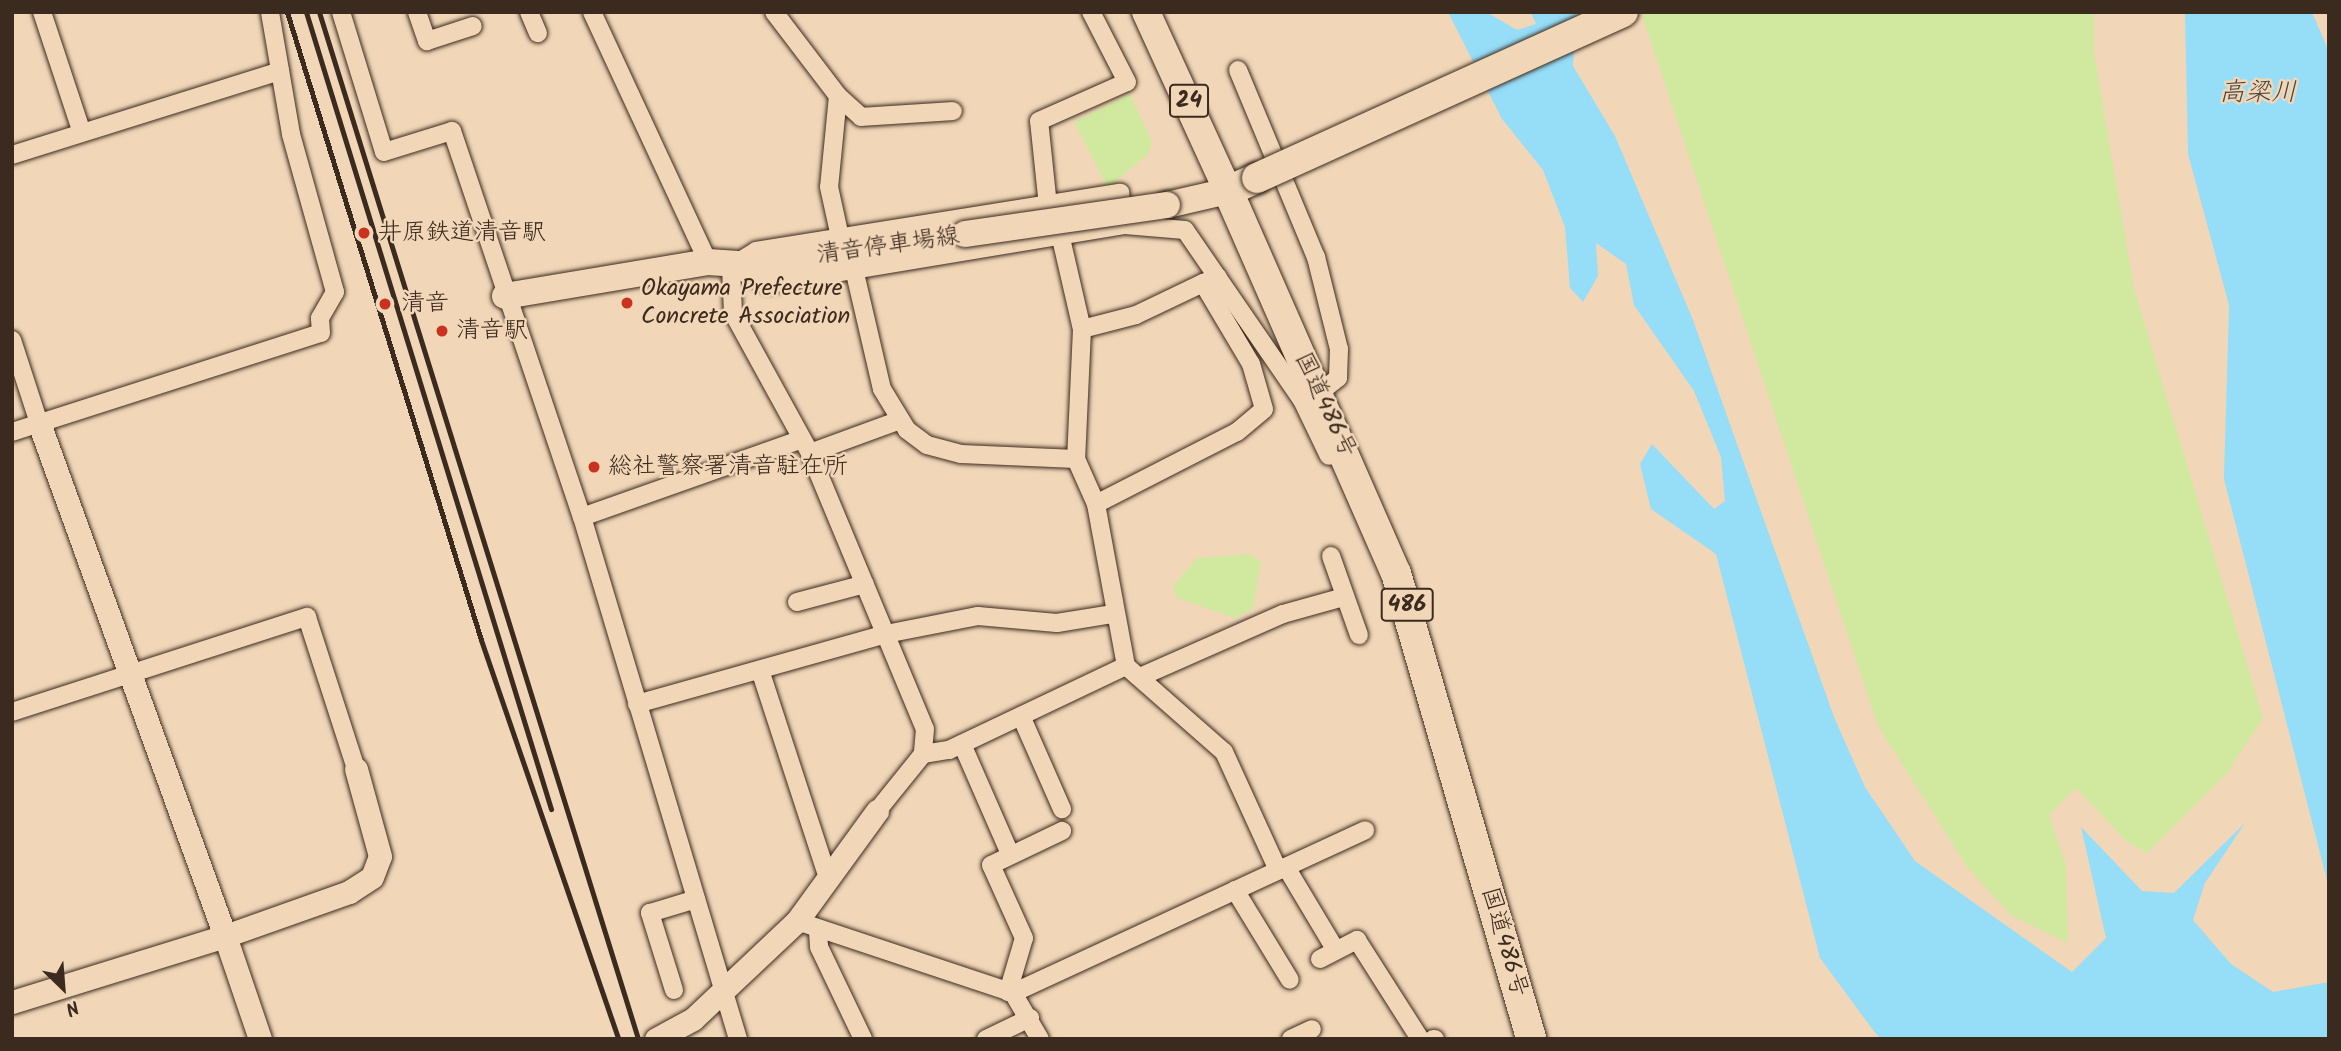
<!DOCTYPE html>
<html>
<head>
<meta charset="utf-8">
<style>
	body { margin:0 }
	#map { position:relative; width:2341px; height:1051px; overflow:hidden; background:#f1d7b8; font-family:Kalam,"Klee One",sans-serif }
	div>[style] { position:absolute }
	.green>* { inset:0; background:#d0e99f }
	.water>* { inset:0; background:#96ddf8 }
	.roads { filter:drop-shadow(0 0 2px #3b2a1e) drop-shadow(0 0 2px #3b2a1e) }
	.minor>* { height:18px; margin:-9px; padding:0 9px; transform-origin:9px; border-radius:9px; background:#f1d7b8 }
	.tertiary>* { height:23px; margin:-11.5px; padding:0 11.5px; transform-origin:11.5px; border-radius:11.5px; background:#f1d7b8 }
	.secondary>* { height:26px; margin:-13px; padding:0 13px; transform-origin:13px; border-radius:13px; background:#f1d7b8 }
	.primary>* { height:28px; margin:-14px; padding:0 14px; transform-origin:14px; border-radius:14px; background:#f1d7b8 }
	.trunk>* { height:30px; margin:-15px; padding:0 15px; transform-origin:15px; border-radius:15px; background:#f1d7b8 }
	.rail>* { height:5px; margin:-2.5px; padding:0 2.5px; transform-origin:2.5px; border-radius:2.5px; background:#3b2a1e }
	.bridges { filter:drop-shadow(0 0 2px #3b2a1e) drop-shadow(0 0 2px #3b2a1e) }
	.secondary-bridge>* { height:26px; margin:-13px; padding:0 13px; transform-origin:13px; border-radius:13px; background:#f1d7b8 }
	.trunk-bridge>* { height:30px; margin:-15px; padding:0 15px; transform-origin:15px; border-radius:15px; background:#f1d7b8 }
	.dots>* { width:19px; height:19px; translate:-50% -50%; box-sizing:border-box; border:4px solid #f1d7b8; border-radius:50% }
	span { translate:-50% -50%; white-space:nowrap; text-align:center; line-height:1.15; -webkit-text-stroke:5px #f1d7b8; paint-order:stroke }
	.shield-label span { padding:2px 5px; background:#f1d7b8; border:2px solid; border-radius:5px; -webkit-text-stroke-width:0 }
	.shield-label { font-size:23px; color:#3b2a1e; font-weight:700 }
	.poi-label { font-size:24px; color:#3b2a1e }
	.left { translate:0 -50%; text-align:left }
	.street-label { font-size:24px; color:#3b2a1e }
	.water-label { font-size:26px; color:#49453f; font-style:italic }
	.frame { position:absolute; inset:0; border:14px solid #3b2a1e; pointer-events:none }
	.north { position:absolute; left:28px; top:953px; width:70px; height:70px; -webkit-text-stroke:5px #f1d7b8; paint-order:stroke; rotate:155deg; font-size:19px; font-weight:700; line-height:28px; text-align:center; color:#3b2a1e }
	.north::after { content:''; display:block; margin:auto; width:24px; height:32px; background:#3b2a1e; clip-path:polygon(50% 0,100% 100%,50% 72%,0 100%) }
</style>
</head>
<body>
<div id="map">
	<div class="green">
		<i style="clip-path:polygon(1641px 12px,2094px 12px,2094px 53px,2134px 289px,2263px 718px,2227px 773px,2147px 853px,2126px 841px,2076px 788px,2049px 815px,2066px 865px,2068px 943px,2012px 916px,1968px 868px,1878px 726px)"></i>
		<i style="clip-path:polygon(1130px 94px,1152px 142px,1149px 153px,1108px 188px,1074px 122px)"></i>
		<i style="clip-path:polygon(1250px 554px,1261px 562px,1253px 609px,1234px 618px,1175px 597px,1174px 585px,1197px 558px)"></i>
	</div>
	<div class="water">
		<i style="clip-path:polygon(1448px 12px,1486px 12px,1517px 30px,1536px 24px,1531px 12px,1576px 12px,1573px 66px,1615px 136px,1693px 320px,1834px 717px,1865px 787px,1915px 861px,2072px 972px,2106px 938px,2081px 827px,2142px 891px,2174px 893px,2245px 823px,2205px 883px,2193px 920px,2231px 964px,2273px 992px,2329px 982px,2329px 1039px,1881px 1039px,1873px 1030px,1820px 958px,1716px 554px,1651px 509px,1640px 464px,1652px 444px,1714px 509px,1725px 501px,1721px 457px,1694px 391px,1634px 305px,1626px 264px,1596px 243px,1598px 276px,1583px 302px,1570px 288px,1565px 227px,1543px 170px,1502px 119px)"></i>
		<i style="clip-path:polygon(2185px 12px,2312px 12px,2329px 52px,2329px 888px,2224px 479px,2229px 305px,2188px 154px)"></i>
	</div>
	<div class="roads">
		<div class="minor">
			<i style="left:42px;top:12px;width:127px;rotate:71.7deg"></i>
			<i style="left:341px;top:12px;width:146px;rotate:72.9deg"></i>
			<i style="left:384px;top:152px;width:71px;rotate:-17.2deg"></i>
			<i style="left:452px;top:131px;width:407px;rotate:71.4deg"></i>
			<i style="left:582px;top:517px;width:545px;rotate:73.36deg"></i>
			<i style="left:417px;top:12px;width:31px;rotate:71deg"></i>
			<i style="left:427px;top:41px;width:48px;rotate:-18.1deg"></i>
			<i style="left:529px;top:12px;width:23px;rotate:67deg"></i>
			<i style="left:592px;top:12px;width:276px;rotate:65.1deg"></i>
			<i style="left:774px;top:12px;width:106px;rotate:52.7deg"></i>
			<i style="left:838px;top:96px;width:91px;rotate:95.6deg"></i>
			<i style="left:829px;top:187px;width:51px;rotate:77.6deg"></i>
			<i style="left:1238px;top:70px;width:203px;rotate:67.4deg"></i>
			<i style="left:1316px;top:257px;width:95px;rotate:76deg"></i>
			<i style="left:1339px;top:349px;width:29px;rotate:92deg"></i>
			<i style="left:1338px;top:378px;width:23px;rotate:142deg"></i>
			<i style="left:838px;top:96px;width:31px;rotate:42deg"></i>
			<i style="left:861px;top:117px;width:92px;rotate:-3.7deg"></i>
			<i style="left:12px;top:155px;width:281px;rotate:-17.4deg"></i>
			<i style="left:1048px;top:206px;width:85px;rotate:-96deg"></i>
			<i style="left:1039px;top:121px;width:96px;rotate:-23.9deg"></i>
			<i style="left:1127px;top:82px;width:79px;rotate:-117.2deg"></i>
			<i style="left:1060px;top:234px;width:98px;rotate:77deg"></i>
			<i style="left:1082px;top:329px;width:130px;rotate:92.6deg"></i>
			<i style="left:737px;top:263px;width:22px;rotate:-32deg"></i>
			<i style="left:756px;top:251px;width:369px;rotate:-9.1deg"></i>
			<i style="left:1120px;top:193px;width:29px;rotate:82deg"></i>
			<i style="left:731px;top:267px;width:46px;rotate:87.5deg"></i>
			<i style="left:733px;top:313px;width:160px;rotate:61.2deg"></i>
			<i style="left:810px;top:453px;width:299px;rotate:67.4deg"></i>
			<i style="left:925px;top:729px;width:25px;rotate:95deg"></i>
			<i style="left:923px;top:754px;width:73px;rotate:128.9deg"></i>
			<i style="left:734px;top:268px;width:38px;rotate:25deg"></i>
			<i style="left:768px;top:284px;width:362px;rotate:-9.4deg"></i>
			<i style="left:1125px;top:225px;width:60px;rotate:4.8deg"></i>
			<i style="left:1185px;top:230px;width:206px;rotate:55.5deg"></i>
			<i style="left:1302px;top:400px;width:62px;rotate:64.3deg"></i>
			<i style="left:854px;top:269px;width:123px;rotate:76.9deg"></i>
			<i style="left:882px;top:389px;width:48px;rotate:58.6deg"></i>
			<i style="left:907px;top:430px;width:25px;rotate:37deg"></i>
			<i style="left:927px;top:445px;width:35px;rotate:15deg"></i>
			<i style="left:961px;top:454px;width:115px;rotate:2.5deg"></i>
			<i style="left:1076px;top:459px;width:49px;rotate:66deg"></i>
			<i style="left:1082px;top:329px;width:56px;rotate:-14.5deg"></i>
			<i style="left:1136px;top:315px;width:74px;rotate:-25.5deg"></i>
			<i style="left:12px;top:340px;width:87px;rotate:72deg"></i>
			<i style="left:12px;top:432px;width:324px;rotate:-17.8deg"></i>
			<i style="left:321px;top:333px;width:15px;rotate:-94deg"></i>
			<i style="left:320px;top:318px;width:30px;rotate:-60deg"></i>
			<i style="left:335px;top:292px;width:164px;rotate:-105.6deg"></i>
			<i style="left:291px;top:134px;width:124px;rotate:-99.8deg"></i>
			<i style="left:810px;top:453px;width:96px;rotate:-20.1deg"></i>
			<i style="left:582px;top:517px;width:233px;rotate:-19.5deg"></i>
			<i style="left:1331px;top:556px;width:84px;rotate:70.5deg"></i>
			<i style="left:797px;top:602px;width:70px;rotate:-14.8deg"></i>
			<i style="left:1126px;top:666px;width:130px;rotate:41.3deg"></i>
			<i style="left:1224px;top:752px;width:130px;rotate:65.4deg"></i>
			<i style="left:760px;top:670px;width:222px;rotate:71.9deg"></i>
			<i style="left:1140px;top:677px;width:156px;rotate:-23.8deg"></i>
			<i style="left:1283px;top:614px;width:63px;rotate:-15.6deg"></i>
			<i style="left:637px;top:704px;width:259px;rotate:-15.7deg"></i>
			<i style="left:886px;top:634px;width:94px;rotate:-11.1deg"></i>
			<i style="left:978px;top:616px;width:79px;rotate:5.1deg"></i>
			<i style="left:1057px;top:623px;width:57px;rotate:-9.1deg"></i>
			<i style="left:12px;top:712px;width:310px;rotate:-17.9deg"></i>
			<i style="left:307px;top:617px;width:160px;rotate:72.1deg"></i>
			<i style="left:1021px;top:716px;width:102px;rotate:66.2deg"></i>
			<i style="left:962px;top:744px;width:120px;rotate:66.4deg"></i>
			<i style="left:923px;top:754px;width:26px;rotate:-9deg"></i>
			<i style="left:949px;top:750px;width:196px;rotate:-25.4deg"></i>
			<i style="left:1126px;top:666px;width:165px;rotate:-100.5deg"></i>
			<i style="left:1096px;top:504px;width:158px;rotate:-27.1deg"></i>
			<i style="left:1237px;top:432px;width:35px;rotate:-40deg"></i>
			<i style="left:1264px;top:409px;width:47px;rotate:-106.1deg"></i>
			<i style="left:1251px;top:364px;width:94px;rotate:-120.7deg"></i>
			<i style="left:1203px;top:283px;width:16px;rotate:-22deg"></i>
			<i style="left:1286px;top:867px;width:96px;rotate:59.1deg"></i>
			<i style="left:1235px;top:890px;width:105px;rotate:58.6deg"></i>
			<i style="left:797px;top:921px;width:228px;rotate:18.4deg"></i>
			<i style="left:1013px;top:993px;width:53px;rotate:59.6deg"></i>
			<i style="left:818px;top:932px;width:15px;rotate:86deg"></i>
			<i style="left:819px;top:947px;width:102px;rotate:64.4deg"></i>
			<i style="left:1320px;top:959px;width:42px;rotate:-27.2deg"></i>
			<i style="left:1357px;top:940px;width:117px;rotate:57.5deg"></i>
			<i style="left:674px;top:990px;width:81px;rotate:-107.3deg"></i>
			<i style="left:650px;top:913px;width:48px;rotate:-16.9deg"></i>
			<i style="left:1008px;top:992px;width:56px;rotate:-73.5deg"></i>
			<i style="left:1024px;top:938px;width:80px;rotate:-114.3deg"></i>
			<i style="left:991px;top:865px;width:79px;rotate:-25.6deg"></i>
			<i style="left:1013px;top:993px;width:388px;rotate:-24.8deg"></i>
			<i style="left:986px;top:1039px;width:49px;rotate:-25.5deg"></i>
			<i style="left:1291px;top:1039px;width:23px;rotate:-25deg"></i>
			<i style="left:1433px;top:1039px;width:2px"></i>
		</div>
		<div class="tertiary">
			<i style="left:39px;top:423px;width:546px;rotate:70.07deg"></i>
			<i style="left:225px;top:936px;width:132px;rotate:-19.5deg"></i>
			<i style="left:349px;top:892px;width:27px;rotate:-33deg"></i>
			<i style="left:372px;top:877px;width:22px;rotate:-69deg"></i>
			<i style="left:380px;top:856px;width:90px;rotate:-105.4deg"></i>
			<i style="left:12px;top:1002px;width:223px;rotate:-17.2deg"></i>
			<i style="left:225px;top:936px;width:109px;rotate:71.2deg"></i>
			<i style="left:656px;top:1039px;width:42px;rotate:-28.4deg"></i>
			<i style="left:693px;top:1019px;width:143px;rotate:-43.3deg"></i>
			<i style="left:797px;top:921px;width:136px;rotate:-54deg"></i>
		</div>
		<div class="secondary">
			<i style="left:1167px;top:205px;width:63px;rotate:-12.9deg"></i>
			<i style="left:505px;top:296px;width:206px;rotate:-9.5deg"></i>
			<i style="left:708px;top:262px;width:45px;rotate:3.8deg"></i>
			<i style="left:753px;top:265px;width:214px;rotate:-8.3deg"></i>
		</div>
		<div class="primary">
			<i style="left:1146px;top:12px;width:197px;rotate:65.4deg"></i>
		</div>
		<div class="trunk">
			<i style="left:1257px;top:178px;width:32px;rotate:156deg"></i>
			<i style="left:1228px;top:191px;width:417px;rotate:66.3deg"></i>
			<i style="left:1396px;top:573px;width:485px;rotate:73.8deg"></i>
		</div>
	</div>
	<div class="rail">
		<i style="left:287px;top:12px;width:657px;rotate:72.83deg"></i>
		<i style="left:481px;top:640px;width:422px;rotate:71deg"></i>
		<i style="left:306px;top:12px;width:834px;rotate:72.91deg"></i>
		<i style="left:319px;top:12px;width:1075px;rotate:72.74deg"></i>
	</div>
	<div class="bridges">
		<div class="secondary-bridge">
			<i style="left:965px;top:234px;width:204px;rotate:-8.2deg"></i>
		</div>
		<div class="trunk-bridge">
			<i style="left:1257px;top:178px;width:402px;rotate:-24.4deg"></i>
		</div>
	</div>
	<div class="dots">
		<i style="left:364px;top:233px;background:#c8321e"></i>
		<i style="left:627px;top:303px;background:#c8321e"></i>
		<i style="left:385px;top:304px;background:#c8321e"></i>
		<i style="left:442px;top:331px;background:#c8321e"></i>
		<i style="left:594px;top:467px;background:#c8321e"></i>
	</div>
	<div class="shield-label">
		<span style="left:1189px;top:101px">24</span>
		<span style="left:1407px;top:605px">486</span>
	</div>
	<div class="poi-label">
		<span class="left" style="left:378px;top:233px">井原鉄道清音駅</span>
		<span class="left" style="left:641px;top:303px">Okayama Prefecture<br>Concrete Association</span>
		<span class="left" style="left:401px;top:304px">清音</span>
		<span class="left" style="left:456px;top:331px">清音駅</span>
		<span class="left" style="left:608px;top:467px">総社警察署清音駐在所</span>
	</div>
	<div class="street-label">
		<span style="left:888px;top:246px;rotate:-8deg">清音停車場線</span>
		<span style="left:1325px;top:405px;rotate:65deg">国道486号</span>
		<span style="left:1504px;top:942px;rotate:74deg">国道486号</span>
	</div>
	<div class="water-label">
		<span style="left:2258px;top:94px">高梁川</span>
	</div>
	<div class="frame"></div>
	<div class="north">N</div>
</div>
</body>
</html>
